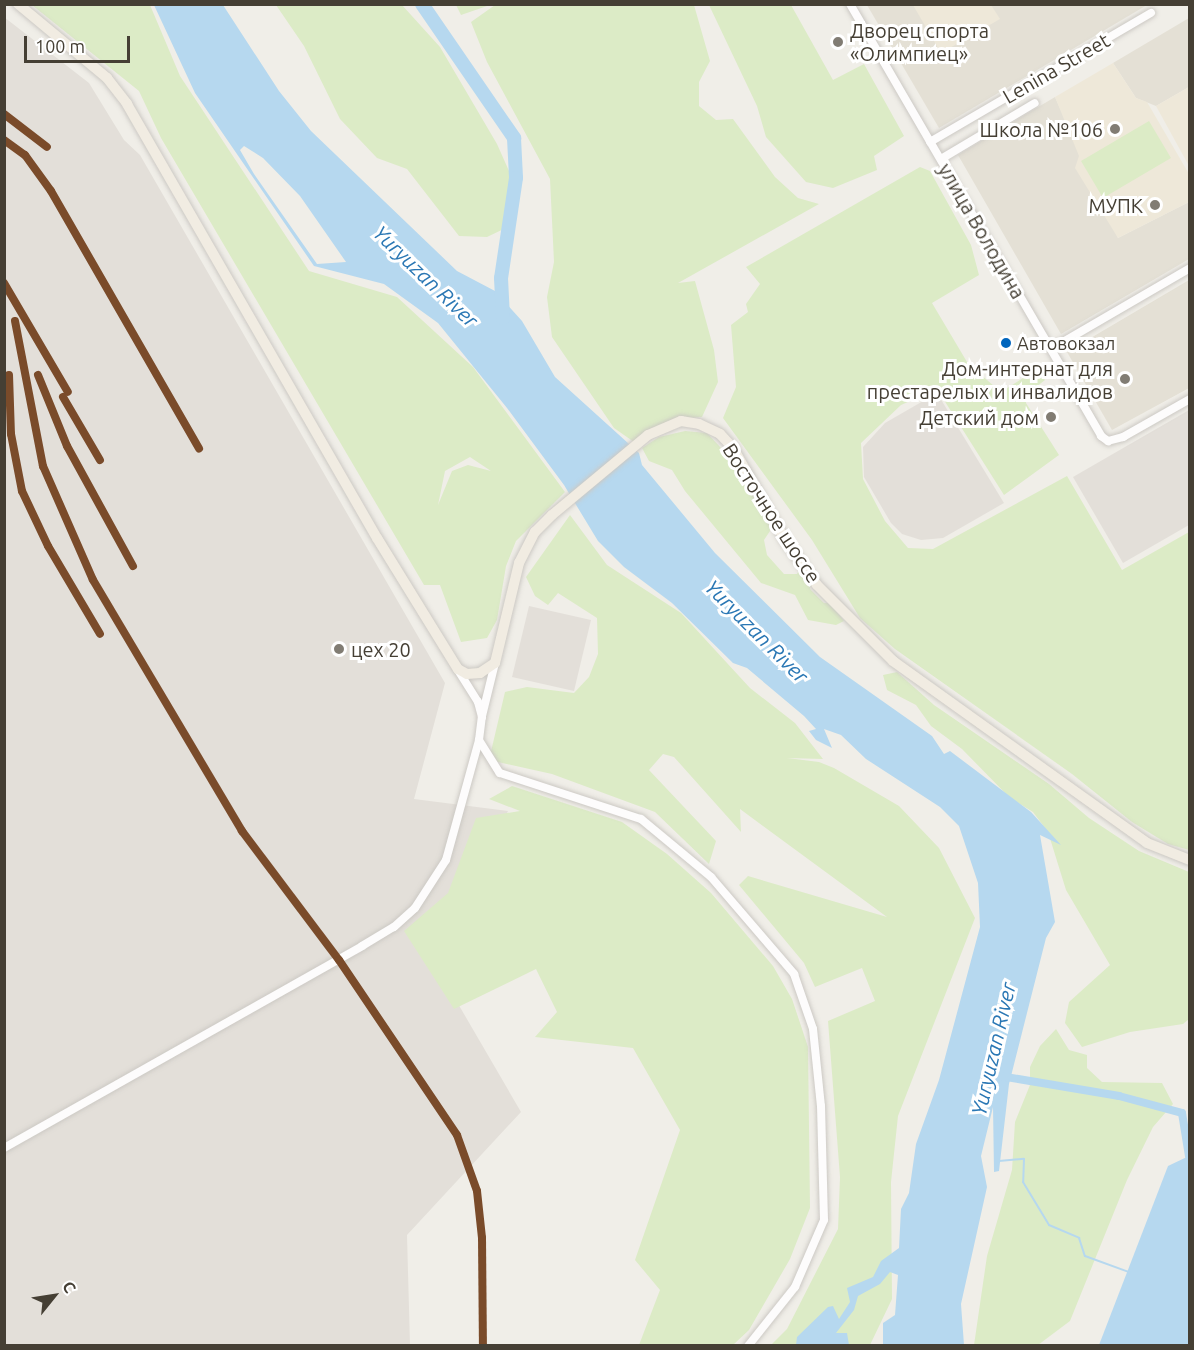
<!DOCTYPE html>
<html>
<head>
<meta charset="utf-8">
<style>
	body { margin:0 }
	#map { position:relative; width:1194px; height:1350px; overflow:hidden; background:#f0eee8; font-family:Ubuntu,sans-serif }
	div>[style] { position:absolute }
	.residential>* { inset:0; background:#e4e0d5 }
	.industrial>* { inset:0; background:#e3dfd9 }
	.education>* { inset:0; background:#eee8d9 }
	.green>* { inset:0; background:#dcebc6 }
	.water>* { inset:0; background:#b6d8ef }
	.stream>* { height:2px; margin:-1px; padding:0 1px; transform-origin:1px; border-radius:1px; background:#b6d8ef }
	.canal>* { height:8px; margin:-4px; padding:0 4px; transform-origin:4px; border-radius:4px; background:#b6d8ef }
	.river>* { height:14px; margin:-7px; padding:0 7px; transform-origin:7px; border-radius:7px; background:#b6d8ef }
	.roads { filter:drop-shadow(0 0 2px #ccc9c4) drop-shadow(0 0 2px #ccc9c4) }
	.minor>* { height:8px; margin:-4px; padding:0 4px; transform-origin:4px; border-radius:4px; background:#fdfcfc }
	.major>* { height:10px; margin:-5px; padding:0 5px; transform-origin:5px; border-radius:5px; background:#f1ece2 }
	.rail-1>* { height:8px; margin:-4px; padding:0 4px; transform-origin:4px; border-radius:4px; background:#7a4b2a }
	.dots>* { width:16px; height:16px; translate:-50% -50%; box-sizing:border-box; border:3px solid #fff; border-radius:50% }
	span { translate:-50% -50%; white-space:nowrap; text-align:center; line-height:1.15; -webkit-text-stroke:6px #fff; paint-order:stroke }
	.bus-label { font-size:18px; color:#453f34 }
	.left { translate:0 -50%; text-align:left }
	.poi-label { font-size:20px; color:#453f34 }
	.right { translate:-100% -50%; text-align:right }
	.street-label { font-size:20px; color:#453f34 }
	.water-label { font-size:21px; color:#2a77b4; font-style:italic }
	.frame { position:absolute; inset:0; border:6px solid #453f34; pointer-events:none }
	.north { position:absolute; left:24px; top:1266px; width:60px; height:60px; -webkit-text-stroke:4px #fff; paint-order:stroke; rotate:60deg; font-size:16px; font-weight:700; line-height:24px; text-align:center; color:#453f34 }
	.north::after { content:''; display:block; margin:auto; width:21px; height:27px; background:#453f34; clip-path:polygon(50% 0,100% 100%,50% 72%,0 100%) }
	.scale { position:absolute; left:24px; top:36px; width:106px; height:27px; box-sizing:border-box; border:3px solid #453f34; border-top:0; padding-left:8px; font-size:18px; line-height:21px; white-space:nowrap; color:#453f34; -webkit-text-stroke:4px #fff; paint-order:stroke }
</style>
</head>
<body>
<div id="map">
	<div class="residential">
		<i style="clip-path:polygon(867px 5px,1147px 5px,939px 128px)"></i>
		<i style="clip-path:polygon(1189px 18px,1189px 87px,1156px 106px,1136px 98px,1113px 63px)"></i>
		<i style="clip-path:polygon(1055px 97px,1118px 238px,1189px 202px,1189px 259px,1061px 334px,958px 155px)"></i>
		<i style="clip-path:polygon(1189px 280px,1189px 388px,1112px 430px,1067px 352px)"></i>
	</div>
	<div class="industrial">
		<i style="clip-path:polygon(4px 17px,89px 83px,124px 140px,140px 155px,445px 683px,414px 799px,508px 811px,432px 959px,521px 1112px,407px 1235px,410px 1345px,5px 1345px)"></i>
		<i style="clip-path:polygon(937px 393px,1004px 503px,943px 538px,921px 540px,902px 534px,891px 523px,864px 477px,863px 447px,885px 423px)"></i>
		<i style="clip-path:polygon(1189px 410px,1189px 525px,1123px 563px,1073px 477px)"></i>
		<i style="clip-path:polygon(529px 606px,591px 620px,574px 691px,512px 677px)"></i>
	</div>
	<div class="education">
		<i style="clip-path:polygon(913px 5px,991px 5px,1000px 19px,941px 53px)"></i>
		<i style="clip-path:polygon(1113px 63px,1136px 98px,1147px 102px,1189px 174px,1189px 202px,1118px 238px,1075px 168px,1079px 156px,1055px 97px)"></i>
		<i style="clip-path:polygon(1189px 87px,1189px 166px,1156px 106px)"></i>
	</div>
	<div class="green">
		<i style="clip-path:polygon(evenodd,32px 5px,150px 5px,180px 76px,309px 271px,397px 297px,473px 367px,565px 492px,516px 541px,506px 566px,497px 620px,487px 638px,461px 642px,440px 585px,424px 585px,161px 138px,139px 91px,32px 5px,470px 457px,491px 471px,468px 465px,452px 471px,438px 505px,445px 471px,470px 457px)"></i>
		<i style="clip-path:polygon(276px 5px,402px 5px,440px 47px,497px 144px,509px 171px,514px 201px,512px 225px,487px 237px,459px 236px,407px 169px,377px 158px,340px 119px,304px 46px)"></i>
		<i style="clip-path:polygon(456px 5px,490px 5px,461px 15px)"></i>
		<i style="clip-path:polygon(495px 5px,694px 5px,710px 61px,699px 82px,699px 106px,716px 120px,733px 119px,775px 177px,798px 198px,819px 204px,678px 283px,695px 281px,714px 350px,718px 382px,702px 417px,689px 418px,634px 442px,614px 428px,552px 337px,547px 297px,554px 262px,550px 179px,487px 62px,471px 22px)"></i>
		<i style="clip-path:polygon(709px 5px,791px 5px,833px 80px,864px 64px,904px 136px,874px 156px,877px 170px,833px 188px,806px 182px,766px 137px,757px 106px)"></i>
		<i style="clip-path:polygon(1149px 121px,1171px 158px,1103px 198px,1081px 161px)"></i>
		<i style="clip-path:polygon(920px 167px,930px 171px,971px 245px,979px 275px,932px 303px,970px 367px,978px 366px,980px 374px,1001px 392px,1037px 369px,1045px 380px,1026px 395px,1026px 403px,1059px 455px,1004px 495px,937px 389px,901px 405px,861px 443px,863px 479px,885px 521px,908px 548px,933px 549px,1067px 476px,1122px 570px,1189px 532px,1189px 850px,1168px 844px,1132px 822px,1072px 774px,895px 649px,860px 618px,812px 540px,723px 418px,736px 387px,731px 325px,748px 312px,746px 304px,760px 284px,746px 267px)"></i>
		<i style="clip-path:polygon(685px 431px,707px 433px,722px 449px,776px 522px,764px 540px,767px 555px,784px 574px,797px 574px,802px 565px,811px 575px,810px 589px,824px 603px,830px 603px,844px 621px,836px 625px,808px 620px,795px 595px,761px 583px,685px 491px,672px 470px,649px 461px,642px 448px,659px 437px)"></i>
		<i style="clip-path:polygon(570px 515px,607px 565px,681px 613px,750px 688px,795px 723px,823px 759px,787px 758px,819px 762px,834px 768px,899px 806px,939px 848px,975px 918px,898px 1116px,891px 1182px,892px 1299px,870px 1345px,771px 1345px,787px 1329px,838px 1229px,840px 1177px,828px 1021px,875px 1001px,862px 968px,815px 987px,804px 963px,739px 885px,748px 876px,887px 917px,740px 809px,741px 832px,674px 757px,663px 754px,649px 770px,716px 841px,709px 864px,655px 812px,552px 774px,489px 760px,505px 692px,527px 687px,574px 693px,589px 677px,598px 654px,597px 618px,558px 593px,548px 605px,535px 596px,526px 577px)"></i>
		<i style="clip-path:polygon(897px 672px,934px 705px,1049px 784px,1089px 818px,1139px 851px,1189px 872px,1189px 1019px,1183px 1024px,1130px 1032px,1082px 1047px,1065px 1023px,1069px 1002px,1110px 965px,1066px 890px,1048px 832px,1033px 812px,1009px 797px,962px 749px,931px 726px,916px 705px,887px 690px,883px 675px)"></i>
		<i style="clip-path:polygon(512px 786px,622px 822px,667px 854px,711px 893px,773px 966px,792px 999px,808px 1047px,810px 1208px,790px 1259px,749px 1330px,733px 1345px,639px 1345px,660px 1290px,635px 1260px,680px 1130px,633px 1048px,535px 1037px,557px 1012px,536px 969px,454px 1009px,404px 931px,448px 893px,476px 818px,520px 811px,489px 799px)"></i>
		<i style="clip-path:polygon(1056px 1029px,1069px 1050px,1087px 1055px,1087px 1068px,1102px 1082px,1162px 1083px,1173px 1104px,1153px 1127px,1127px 1180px,1070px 1321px,1038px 1345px,974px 1345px,987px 1256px,1012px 1170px,1015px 1122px,1030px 1085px,1030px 1067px,1040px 1046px)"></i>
	</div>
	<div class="water">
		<i style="clip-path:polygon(evenodd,154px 5px,223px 5px,279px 91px,311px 131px,457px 271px,495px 291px,522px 321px,555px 377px,639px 453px,642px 465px,715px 553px,820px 657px,932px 736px,944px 754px,950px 751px,1031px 812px,1061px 845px,1040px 835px,1055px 922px,1046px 938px,1009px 1084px,999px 1171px,994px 1172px,993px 1107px,981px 1156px,987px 1187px,961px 1304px,964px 1345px,883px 1345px,883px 1323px,895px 1315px,898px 1275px,890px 1272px,880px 1284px,858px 1296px,854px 1310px,836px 1333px,847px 1333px,849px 1345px,796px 1345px,797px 1337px,828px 1307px,833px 1306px,839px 1319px,850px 1302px,847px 1288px,873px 1277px,881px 1261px,899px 1248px,901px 1209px,909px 1193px,916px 1144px,939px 1080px,980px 927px,978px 883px,959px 826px,940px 807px,866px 759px,841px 735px,824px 729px,832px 748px,816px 740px,809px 731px,816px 729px,804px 716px,747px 668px,733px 663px,672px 603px,624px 567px,598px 541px,564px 485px,507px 408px,438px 323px,384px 284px,314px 266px,195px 93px,154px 5px,244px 146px,263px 158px,300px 196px,346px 262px,317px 264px,254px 174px,240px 150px,244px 146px)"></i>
		<i style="clip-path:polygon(1189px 1156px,1189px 1345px,1099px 1345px,1168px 1166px)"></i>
	</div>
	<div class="stream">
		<i style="left:999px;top:1161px;width:25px;rotate:-5deg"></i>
		<i style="left:1024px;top:1159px;width:23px;rotate:92deg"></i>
		<i style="left:1023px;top:1182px;width:50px;rotate:58.8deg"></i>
		<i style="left:1049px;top:1225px;width:33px;rotate:23deg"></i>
		<i style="left:1079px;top:1238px;width:19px;rotate:72deg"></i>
		<i style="left:1085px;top:1256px;width:47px;rotate:20deg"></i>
	</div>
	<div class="canal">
		<i style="left:1000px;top:1076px;width:121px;rotate:9.5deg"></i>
		<i style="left:1119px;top:1096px;width:65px;rotate:15.1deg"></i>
		<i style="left:1182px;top:1113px;width:44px;rotate:80.8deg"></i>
	</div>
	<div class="river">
		<i style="left:422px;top:4px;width:163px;rotate:55.5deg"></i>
		<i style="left:514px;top:138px;width:40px;rotate:87.1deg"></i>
		<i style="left:516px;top:178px;width:101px;rotate:98.5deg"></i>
		<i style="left:501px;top:278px;width:40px;rotate:87.1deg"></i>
	</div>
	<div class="roads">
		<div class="minor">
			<i style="left:850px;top:4px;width:500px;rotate:59.8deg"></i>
			<i style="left:1101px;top:436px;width:9px;rotate:36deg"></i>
			<i style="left:1108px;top:441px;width:16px;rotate:-15deg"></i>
			<i style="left:1123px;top:437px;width:77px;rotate:-29.6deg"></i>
			<i style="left:930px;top:142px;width:256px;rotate:-30.3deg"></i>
			<i style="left:941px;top:159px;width:109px;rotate:-30.8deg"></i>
			<i style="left:1051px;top:349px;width:161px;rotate:-30.2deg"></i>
			<i style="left:482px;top:716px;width:55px;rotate:-76.2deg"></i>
			<i style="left:479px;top:740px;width:39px;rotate:58deg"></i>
			<i style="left:500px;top:773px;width:148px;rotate:18.1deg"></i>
			<i style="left:641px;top:819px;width:91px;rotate:39.6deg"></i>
			<i style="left:711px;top:877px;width:128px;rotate:49.4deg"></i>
			<i style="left:794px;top:974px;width:58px;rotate:70.9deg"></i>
			<i style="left:813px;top:1029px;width:77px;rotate:84.1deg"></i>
			<i style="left:821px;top:1106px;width:114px;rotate:88.5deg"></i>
			<i style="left:824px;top:1220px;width:73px;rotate:113.4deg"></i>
			<i style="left:795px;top:1287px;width:75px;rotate:128.5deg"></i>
			<i style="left:4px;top:1148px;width:411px;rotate:-29.4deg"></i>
			<i style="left:362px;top:946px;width:37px;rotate:-31deg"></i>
			<i style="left:394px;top:927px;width:28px;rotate:-42deg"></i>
			<i style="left:415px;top:908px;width:57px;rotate:-57.1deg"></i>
			<i style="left:446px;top:860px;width:124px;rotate:-74.6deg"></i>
			<i style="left:479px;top:740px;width:23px;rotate:-83deg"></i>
			<i style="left:482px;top:717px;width:16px;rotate:-105deg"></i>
			<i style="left:478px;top:702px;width:38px;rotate:-122deg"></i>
		</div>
		<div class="major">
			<i style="left:18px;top:4px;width:116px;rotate:39.7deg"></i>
			<i style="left:107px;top:78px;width:33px;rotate:52deg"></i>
			<i style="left:127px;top:104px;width:501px;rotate:60.06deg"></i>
			<i style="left:377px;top:538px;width:154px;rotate:58.3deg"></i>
			<i style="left:458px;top:669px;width:10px;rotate:29deg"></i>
			<i style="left:467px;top:674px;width:13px;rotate:-4deg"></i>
			<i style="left:480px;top:673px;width:18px;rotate:-34deg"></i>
			<i style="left:495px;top:663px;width:103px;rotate:-76.5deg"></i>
			<i style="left:519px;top:563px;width:35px;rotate:-63deg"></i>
			<i style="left:535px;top:532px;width:24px;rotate:-45deg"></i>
			<i style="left:552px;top:515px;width:125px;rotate:-39.8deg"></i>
			<i style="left:648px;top:435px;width:36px;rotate:-23deg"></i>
			<i style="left:681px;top:421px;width:18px;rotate:9deg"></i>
			<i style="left:699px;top:424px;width:23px;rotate:25deg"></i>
			<i style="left:720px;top:434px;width:19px;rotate:47deg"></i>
			<i style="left:733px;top:448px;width:106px;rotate:60.5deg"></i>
			<i style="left:785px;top:540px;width:55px;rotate:54.6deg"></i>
			<i style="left:817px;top:585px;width:107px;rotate:45deg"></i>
			<i style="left:893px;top:661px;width:312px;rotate:35.6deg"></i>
			<i style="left:1147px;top:843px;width:46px;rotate:21.6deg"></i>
		</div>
	</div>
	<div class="rail-1">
		<i style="left:4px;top:114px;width:54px;rotate:37.5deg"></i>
		<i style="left:4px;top:140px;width:26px;rotate:36deg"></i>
		<i style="left:25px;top:155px;width:44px;rotate:54.2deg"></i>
		<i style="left:51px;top:191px;width:297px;rotate:60.1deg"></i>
		<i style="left:4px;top:283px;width:126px;rotate:59.6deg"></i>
		<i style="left:15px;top:321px;width:148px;rotate:79.1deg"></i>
		<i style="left:43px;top:466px;width:124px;rotate:66.3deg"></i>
		<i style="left:93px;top:580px;width:292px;rotate:59.3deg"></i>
		<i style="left:242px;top:831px;width:161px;rotate:53.1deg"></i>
		<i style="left:339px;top:960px;width:211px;rotate:56deg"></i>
		<i style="left:457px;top:1135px;width:59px;rotate:70.3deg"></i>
		<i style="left:477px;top:1191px;width:47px;rotate:83.9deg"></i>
		<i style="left:482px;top:1238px;width:108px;rotate:89.5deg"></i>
		<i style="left:9px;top:375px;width:59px;rotate:88.1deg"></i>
		<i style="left:11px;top:434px;width:58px;rotate:79.1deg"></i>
		<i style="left:22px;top:491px;width:61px;rotate:64.7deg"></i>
		<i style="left:48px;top:546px;width:102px;rotate:59.4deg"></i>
		<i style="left:38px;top:375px;width:77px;rotate:67.8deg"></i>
		<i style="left:67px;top:446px;width:137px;rotate:61.2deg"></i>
		<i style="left:63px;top:397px;width:73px;rotate:59.6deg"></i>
	</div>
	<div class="dots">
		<i style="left:838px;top:42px;background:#817c73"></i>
		<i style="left:1115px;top:129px;background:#817c73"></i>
		<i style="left:1155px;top:205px;background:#817c73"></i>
		<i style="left:1006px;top:343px;background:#0065bd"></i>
		<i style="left:1125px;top:379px;background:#817c73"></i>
		<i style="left:1051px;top:417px;background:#817c73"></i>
		<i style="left:339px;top:649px;background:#817c73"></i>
	</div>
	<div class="bus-label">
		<span class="left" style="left:1017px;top:343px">Автовокзал</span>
	</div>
	<div class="poi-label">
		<span class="left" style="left:850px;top:42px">Дворец спорта<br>«Олимпиец»</span>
		<span class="right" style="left:1103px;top:129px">Школа №106</span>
		<span class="right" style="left:1143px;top:205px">МУПК</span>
		<span class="right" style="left:1113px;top:380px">Дом-интернат для<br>престарелых и инвалидов</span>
		<span class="right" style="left:1039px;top:417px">Детский дом</span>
		<span class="left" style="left:351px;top:649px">цех 20</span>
	</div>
	<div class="street-label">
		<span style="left:1056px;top:68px;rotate:-30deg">Lenina Street</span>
		<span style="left:982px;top:231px;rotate:60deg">улица Володина</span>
		<span style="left:772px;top:513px;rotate:57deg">Восточное шоссе</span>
	</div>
	<div class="water-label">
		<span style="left:426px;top:276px;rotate:44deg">Yuryuzan River</span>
		<span style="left:757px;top:631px;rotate:45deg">Yuryuzan River</span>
		<span style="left:993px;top:1049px;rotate:-77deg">Yuryuzan River</span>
	</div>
	<div class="frame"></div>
	<div class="north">С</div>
	<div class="scale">100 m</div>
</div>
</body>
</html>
